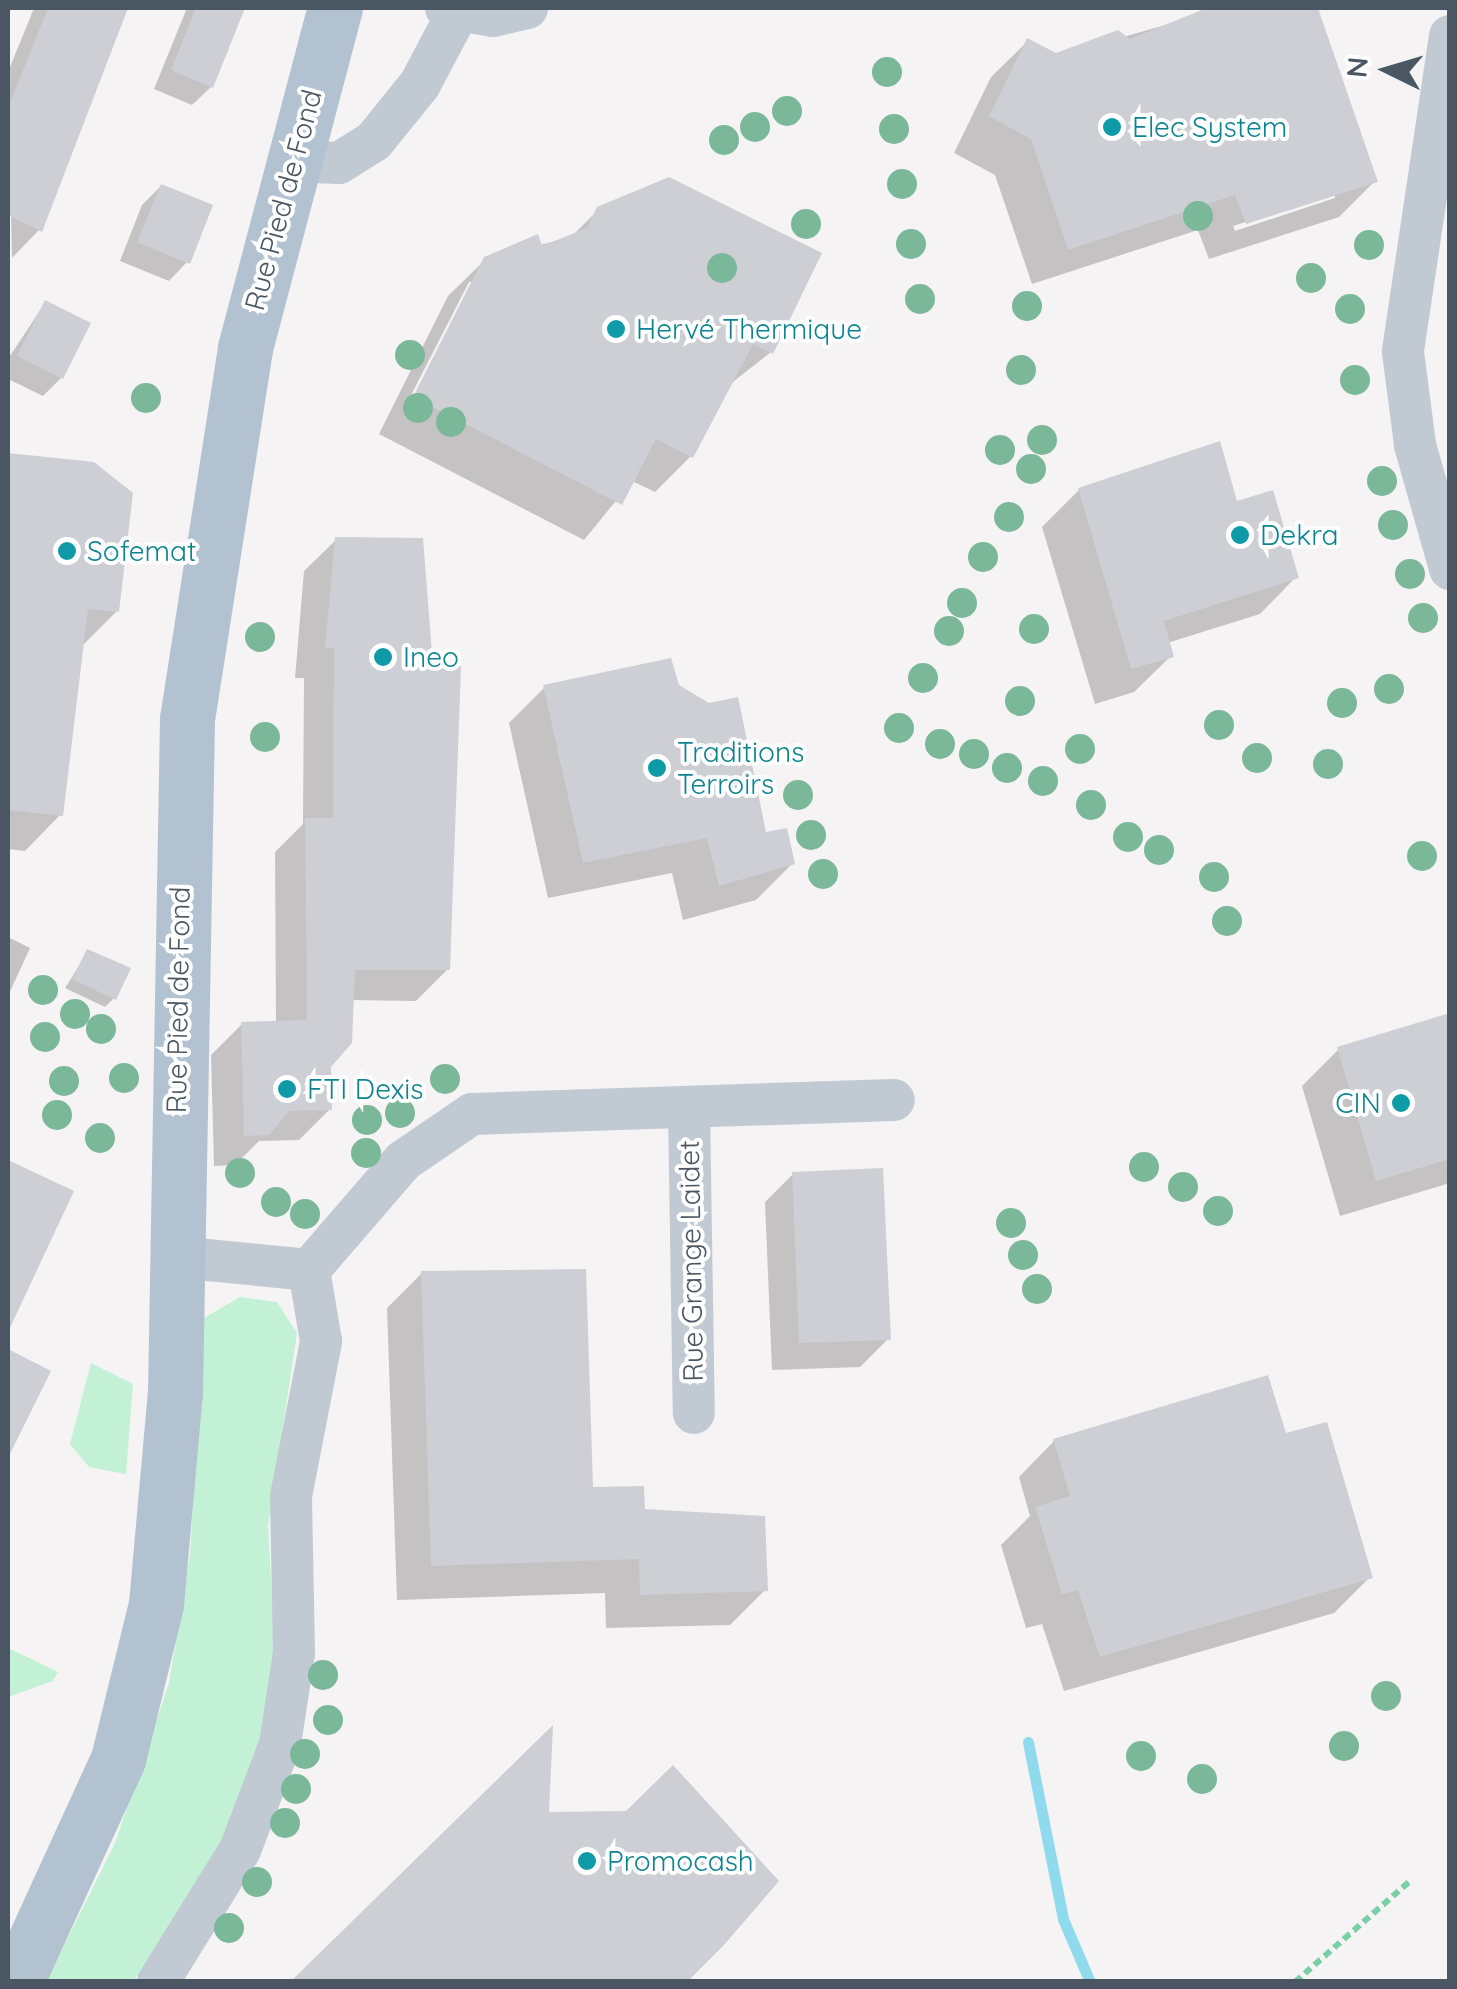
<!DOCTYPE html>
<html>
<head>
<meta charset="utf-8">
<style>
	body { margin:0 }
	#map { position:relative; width:1457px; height:1989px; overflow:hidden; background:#f5f3f3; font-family:Quicksand,sans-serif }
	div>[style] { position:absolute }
	.green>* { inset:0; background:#c3f1d5 }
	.shadow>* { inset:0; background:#0003 }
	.stream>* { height:11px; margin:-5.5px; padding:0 5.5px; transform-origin:5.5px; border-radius:5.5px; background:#90daee }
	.building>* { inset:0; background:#cdcfd5 }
	.path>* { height:6px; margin-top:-3px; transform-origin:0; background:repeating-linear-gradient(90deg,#7ad0a6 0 8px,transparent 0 13px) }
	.minor>* { height:42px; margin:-21px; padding:0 21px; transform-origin:21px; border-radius:21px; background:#c1cad2 }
	.major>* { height:55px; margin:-27.5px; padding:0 27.5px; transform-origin:27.5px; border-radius:27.5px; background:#b3c2d1 }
	.trees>* { width:30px; height:30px; margin:-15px; border-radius:50%; background:#7bb799 }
	.dots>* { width:28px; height:28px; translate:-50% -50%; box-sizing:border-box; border:5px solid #fff; border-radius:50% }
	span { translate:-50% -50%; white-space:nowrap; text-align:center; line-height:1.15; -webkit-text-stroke:8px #fff; paint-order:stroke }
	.culture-label { font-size:28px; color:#0d838f }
	.left { translate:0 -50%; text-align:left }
	.right { translate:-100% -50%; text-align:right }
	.street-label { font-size:28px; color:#4a5661 }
	.frame { position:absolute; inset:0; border:10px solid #4a5661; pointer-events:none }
	.north { position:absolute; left:1337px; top:20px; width:100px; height:100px; -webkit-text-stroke:8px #fff; paint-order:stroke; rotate:275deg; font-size:28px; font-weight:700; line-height:40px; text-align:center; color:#4a5661 }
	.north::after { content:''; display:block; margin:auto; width:35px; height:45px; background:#4a5661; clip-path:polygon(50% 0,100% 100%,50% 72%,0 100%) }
</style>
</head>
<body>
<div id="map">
	<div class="green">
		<i style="clip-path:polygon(240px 1297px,277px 1302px,297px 1333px,268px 1526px,276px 1667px,246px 1796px,178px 1928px,133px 1981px,46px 1982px,115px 1843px,169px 1683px,190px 1554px,204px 1318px)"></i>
		<i style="clip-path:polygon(91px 1363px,133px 1384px,126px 1474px,89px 1467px,70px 1444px)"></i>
		<i style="clip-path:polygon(8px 1648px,58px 1672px,53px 1681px,8px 1697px)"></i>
	</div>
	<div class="shadow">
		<i style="clip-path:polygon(34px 8px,126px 8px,39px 230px,12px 258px,8px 72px)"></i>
		<i style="clip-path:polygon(187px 8px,242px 8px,211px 87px,192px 105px,154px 89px)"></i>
		<i style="clip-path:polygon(evenodd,1225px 8px,1316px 8px,1375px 181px,1339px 217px,1209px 259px,1198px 230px,1032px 284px,995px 175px,954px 153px,991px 77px,1028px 41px,1056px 56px,1225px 8px,1335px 193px,1335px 198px,1235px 231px,1233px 226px,1335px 193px)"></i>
		<i style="clip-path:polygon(161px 186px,187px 262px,169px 281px,120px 261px,142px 205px)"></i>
		<i style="clip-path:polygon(evenodd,599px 209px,771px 352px,729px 385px,691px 456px,655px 492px,632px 481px,584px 540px,379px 434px,448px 296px,486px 259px,571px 237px,599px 209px,469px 282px,474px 282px,410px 409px,405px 407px,469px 282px)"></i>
		<i style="clip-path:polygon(45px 303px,61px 378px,43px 396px,8px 379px,8px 359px)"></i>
		<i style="clip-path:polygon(8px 455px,93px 465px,117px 611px,81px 647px,60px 815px,25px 851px,8px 849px)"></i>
		<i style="clip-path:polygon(1079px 490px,1236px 504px,1296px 577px,1260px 614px,1167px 643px,1171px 656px,1134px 692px,1095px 704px,1042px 527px)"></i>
		<i style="clip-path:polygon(336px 540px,448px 969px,416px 1001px,351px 1000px,328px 1066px,330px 1109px,299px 1140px,259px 1141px,235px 1165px,214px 1166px,211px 1055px,242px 1024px,276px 1023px,275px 852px,303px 824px,304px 678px,295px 678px,304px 571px)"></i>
		<i style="clip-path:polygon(545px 687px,677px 687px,764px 835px,792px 864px,756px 900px,683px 920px,672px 873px,548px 898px,509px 723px)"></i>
		<i style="clip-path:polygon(8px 937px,30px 948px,8px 996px)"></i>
		<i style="clip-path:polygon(88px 952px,113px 999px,105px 1007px,65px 988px)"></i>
		<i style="clip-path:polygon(1450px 1016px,1450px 1183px,1340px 1216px,1302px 1086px,1339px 1049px)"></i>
		<i style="clip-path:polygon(8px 1162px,70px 1192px,8px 1326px)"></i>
		<i style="clip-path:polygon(793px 1174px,888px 1339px,860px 1367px,772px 1370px,765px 1202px)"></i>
		<i style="clip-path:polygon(422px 1273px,591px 1490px,765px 1590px,730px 1625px,606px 1628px,605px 1593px,397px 1600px,387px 1308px)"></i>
		<i style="clip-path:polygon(1285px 1436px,1370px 1577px,1334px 1613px,1064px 1691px,1042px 1624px,1026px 1628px,1001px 1545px,1030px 1516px,1019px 1477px,1054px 1441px)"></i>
	</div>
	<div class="stream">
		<i style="left:1028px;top:1742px;width:180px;rotate:78.8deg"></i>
		<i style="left:1063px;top:1919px;width:69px;rotate:66.8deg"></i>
	</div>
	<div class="building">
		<i style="clip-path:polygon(48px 8px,128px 8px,42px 232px,8px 215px,8px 108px)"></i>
		<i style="clip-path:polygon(196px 8px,245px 8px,213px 88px,171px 70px)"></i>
		<i style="clip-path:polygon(1207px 8px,1318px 8px,1378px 182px,1246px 224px,1235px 195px,1068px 250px,1031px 139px,989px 116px,1027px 38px,1056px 53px,1118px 30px,1130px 39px)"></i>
		<i style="clip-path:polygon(669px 177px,822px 253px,773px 354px,753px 344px,693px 458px,656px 439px,622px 505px,413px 397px,484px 257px,538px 234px,542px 246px,587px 228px,597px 207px)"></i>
		<i style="clip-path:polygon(161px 184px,213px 205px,190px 264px,137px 242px)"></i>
		<i style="clip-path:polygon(45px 300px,91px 323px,63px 379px,17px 356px)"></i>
		<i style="clip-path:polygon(1220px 441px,1237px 501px,1273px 490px,1299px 578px,1164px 621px,1174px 657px,1131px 669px,1078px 488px)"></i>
		<i style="clip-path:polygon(8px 453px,94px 462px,133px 493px,119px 612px,88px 609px,63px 816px,8px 810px)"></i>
		<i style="clip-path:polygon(335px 537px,423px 538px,433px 666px,461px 666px,450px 970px,355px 970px,352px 1043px,331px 1067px,332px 1110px,289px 1111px,269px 1135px,244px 1136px,241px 1022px,307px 1020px,305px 818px,333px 818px,334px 648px,325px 648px)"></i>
		<i style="clip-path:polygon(671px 658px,679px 685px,709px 703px,738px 697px,766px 832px,787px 828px,795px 864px,719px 886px,707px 838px,583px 863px,543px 685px)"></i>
		<i style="clip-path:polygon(87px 949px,131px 968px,116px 1000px,72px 979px)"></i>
		<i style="clip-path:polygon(1450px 1013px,1450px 1159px,1376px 1181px,1337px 1047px)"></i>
		<i style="clip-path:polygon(8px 1160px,74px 1191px,8px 1332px)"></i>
		<i style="clip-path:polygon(883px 1168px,891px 1340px,799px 1343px,792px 1172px)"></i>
		<i style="clip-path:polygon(586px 1269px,593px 1487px,644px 1486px,645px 1509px,765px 1516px,768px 1591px,640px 1595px,639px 1559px,431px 1566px,421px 1271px)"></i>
		<i style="clip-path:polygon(8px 1349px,51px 1371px,8px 1458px)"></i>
		<i style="clip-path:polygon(1268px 1375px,1286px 1433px,1327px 1422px,1373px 1578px,1100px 1657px,1078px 1590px,1062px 1594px,1035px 1507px,1070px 1496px,1053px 1439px)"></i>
		<i style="clip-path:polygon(553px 1725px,549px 1812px,626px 1811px,673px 1765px,779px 1881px,724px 1945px,687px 1982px,290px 1982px)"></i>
	</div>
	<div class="path">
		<i style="left:1295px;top:1982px;width:152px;rotate:-41.3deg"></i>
	</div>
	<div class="minor">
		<i style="left:446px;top:8px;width:48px;rotate:9.7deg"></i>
		<i style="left:493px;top:16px;width:35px;rotate:-13deg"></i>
		<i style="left:1450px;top:36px;width:319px;rotate:98.5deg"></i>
		<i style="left:1403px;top:352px;width:94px;rotate:82.6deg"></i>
		<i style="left:1415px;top:445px;width:129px;rotate:74.2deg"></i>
		<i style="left:291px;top:161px;width:48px;rotate:2.4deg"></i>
		<i style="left:339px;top:163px;width:41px;rotate:-32.2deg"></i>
		<i style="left:374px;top:141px;width:73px;rotate:-51.1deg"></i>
		<i style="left:420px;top:84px;width:81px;rotate:-62.2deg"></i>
		<i style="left:689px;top:1108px;width:305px;rotate:89.1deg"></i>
		<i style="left:177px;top:1257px;width:133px;rotate:5.6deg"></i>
		<i style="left:309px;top:1270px;width:144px;rotate:-49.2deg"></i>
		<i style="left:403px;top:1161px;width:83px;rotate:-34.3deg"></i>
		<i style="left:472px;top:1114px;width:422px;rotate:-1.9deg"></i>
		<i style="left:158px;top:1982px;width:155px;rotate:-58.2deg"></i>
		<i style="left:240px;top:1850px;width:113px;rotate:-69.3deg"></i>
		<i style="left:280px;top:1744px;width:92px;rotate:-81.3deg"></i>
		<i style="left:294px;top:1653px;width:157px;rotate:-91.1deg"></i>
		<i style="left:291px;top:1496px;width:158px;rotate:-79deg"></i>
		<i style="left:321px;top:1341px;width:72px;rotate:-99.6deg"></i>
	</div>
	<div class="major">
		<i style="left:16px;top:1982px;width:245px;rotate:-65.4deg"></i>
		<i style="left:118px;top:1759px;width:160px;rotate:-76.2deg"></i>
		<i style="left:156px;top:1604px;width:212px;rotate:-84.9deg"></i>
		<i style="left:175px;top:1393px;width:674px;rotate:-88.98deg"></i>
		<i style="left:187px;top:719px;width:376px;rotate:-81.1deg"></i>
		<i style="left:245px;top:348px;width:352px;rotate:-75.2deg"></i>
	</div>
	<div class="trees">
		<i style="left:887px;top:72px"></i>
		<i style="left:787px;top:111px"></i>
		<i style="left:755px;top:127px"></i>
		<i style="left:894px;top:129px"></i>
		<i style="left:724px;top:140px"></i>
		<i style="left:902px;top:184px"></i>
		<i style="left:1198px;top:216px"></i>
		<i style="left:806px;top:224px"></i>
		<i style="left:911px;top:244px"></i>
		<i style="left:1369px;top:245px"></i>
		<i style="left:722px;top:268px"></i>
		<i style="left:1311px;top:278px"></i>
		<i style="left:920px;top:299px"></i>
		<i style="left:1027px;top:306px"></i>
		<i style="left:1350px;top:309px"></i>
		<i style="left:410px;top:355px"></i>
		<i style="left:1021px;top:370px"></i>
		<i style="left:1355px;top:380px"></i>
		<i style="left:146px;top:398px"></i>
		<i style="left:418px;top:408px"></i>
		<i style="left:451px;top:422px"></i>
		<i style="left:1042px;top:440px"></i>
		<i style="left:1000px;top:450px"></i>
		<i style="left:1031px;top:469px"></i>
		<i style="left:1382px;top:481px"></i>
		<i style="left:1009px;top:517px"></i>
		<i style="left:1393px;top:525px"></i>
		<i style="left:983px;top:557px"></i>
		<i style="left:1410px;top:574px"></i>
		<i style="left:962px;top:603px"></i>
		<i style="left:1423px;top:618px"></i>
		<i style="left:1034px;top:629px"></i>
		<i style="left:949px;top:631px"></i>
		<i style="left:260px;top:637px"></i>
		<i style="left:923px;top:678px"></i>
		<i style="left:1389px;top:689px"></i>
		<i style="left:1020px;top:701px"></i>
		<i style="left:1342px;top:703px"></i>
		<i style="left:1219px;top:725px"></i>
		<i style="left:899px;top:728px"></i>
		<i style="left:265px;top:737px"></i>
		<i style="left:940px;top:744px"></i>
		<i style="left:1080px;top:749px"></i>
		<i style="left:974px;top:754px"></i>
		<i style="left:1257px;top:758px"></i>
		<i style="left:1328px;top:764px"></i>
		<i style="left:1007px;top:768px"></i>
		<i style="left:1043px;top:781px"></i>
		<i style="left:798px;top:795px"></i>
		<i style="left:1091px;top:805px"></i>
		<i style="left:811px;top:835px"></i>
		<i style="left:1128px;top:837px"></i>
		<i style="left:1159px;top:850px"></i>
		<i style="left:1422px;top:856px"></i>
		<i style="left:823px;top:874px"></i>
		<i style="left:1214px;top:877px"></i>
		<i style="left:1227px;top:921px"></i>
		<i style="left:43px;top:990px"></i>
		<i style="left:75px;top:1014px"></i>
		<i style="left:101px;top:1029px"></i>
		<i style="left:45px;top:1037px"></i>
		<i style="left:124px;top:1078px"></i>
		<i style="left:445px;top:1079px"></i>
		<i style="left:64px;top:1081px"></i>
		<i style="left:400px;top:1113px"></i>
		<i style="left:57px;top:1115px"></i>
		<i style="left:367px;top:1120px"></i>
		<i style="left:100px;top:1138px"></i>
		<i style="left:366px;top:1153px"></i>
		<i style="left:1144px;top:1167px"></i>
		<i style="left:240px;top:1173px"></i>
		<i style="left:1183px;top:1187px"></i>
		<i style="left:276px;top:1202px"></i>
		<i style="left:1218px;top:1211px"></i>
		<i style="left:305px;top:1214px"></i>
		<i style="left:1011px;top:1223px"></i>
		<i style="left:1023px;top:1255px"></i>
		<i style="left:1037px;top:1289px"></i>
		<i style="left:323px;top:1675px"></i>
		<i style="left:1386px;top:1696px"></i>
		<i style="left:328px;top:1720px"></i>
		<i style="left:1344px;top:1746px"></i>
		<i style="left:305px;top:1754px"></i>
		<i style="left:1141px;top:1756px"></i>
		<i style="left:1202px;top:1779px"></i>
		<i style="left:296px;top:1789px"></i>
		<i style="left:285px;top:1823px"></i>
		<i style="left:257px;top:1882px"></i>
		<i style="left:229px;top:1928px"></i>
	</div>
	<div class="dots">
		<i style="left:1112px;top:127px;background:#0f9aa8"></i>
		<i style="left:616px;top:329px;background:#0f9aa8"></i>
		<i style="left:1240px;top:535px;background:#0f9aa8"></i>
		<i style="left:67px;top:551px;background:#0f9aa8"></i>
		<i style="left:383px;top:657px;background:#0f9aa8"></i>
		<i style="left:657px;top:768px;background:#0f9aa8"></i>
		<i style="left:287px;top:1089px;background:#0f9aa8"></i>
		<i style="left:1401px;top:1103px;background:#0f9aa8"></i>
		<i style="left:587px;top:1861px;background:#0f9aa8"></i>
	</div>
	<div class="culture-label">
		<span class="left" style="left:1132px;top:127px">Elec System</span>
		<span class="left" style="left:636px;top:329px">Hervé Thermique</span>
		<span class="left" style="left:1260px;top:535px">Dekra</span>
		<span class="left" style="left:87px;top:551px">Sofemat</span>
		<span class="left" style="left:403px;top:657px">Ineo</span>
		<span class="left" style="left:677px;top:768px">Traditions<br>Terroirs</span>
		<span class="left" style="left:307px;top:1089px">FTI Dexis</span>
		<span class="right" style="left:1381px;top:1103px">CIN</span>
		<span class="left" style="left:607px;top:1861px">Promocash</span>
	</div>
	<div class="street-label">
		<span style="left:283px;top:200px;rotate:-75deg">Rue Pied de Fond</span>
		<span style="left:178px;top:1000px;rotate:-89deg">Rue Pied de Fond</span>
		<span style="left:691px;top:1261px;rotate:-91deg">Rue Grange Laidet</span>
	</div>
	<div class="frame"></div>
	<div class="north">N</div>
</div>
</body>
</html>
